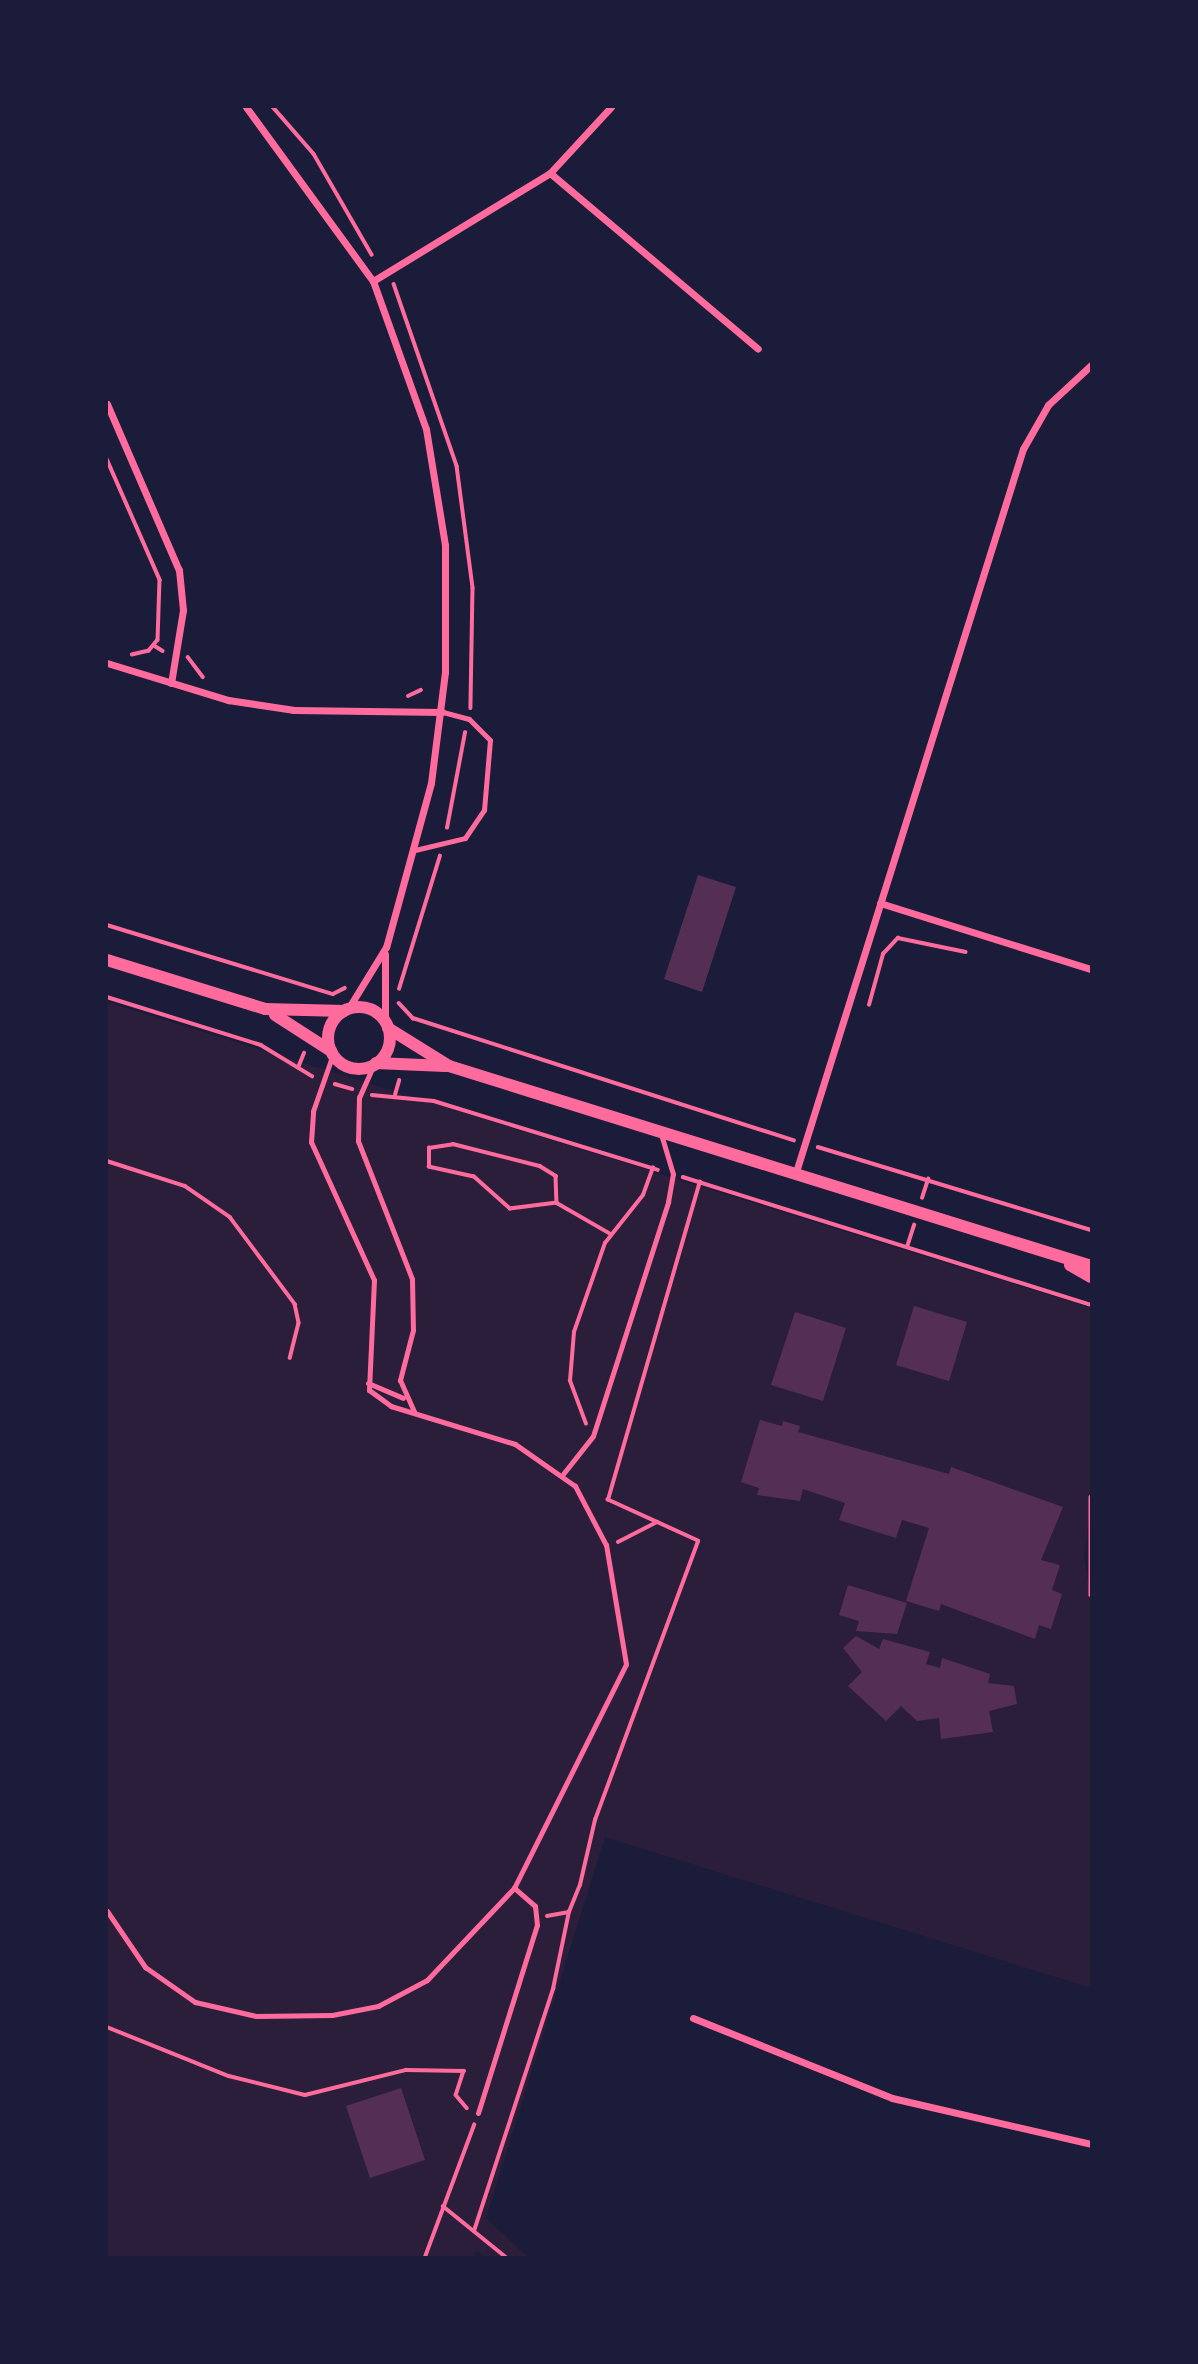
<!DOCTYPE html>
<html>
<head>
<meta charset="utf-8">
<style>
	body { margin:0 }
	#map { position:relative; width:1198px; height:2364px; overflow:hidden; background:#1b1b3a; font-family:Manrope,sans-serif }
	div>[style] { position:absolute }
	.green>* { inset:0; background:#2a1e3b }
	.building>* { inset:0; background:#542f53 }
	.path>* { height:3.5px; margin:-1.75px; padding:0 1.75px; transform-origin:1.75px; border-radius:1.75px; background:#ff6b9d }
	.service>* { height:5px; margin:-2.5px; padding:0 2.5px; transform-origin:2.5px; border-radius:2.5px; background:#ff6b9d }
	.minor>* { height:7px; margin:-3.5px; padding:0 3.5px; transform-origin:3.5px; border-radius:3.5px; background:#ff6b9d }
	.tertiary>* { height:12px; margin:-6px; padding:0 6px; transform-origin:6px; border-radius:6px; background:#ff6b9d }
	.tertiary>.ring { margin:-6px; padding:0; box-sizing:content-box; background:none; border:12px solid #ff6b9d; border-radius:50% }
	span { translate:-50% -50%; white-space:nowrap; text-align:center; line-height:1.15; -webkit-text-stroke:7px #1b1b3a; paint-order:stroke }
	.frame { position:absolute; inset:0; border:108px solid #1b1b3a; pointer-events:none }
</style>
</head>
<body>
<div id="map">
	<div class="green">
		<i style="clip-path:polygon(107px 1002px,1091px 1308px,1091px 1505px,1084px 1557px,1091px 1596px,1091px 1988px,605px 1837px,486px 2218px,528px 2257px,485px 2257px,476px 2251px,474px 2257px,107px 2257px)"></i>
	</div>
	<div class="building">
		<i style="clip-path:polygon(698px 875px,736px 887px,702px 992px,664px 979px)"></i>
		<i style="clip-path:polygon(914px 1306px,967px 1322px,949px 1381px,896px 1365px)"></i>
		<i style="clip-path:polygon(795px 1312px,846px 1328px,823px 1401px,771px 1385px)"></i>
		<i style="clip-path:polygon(760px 1420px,782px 1426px,783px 1421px,800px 1426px,798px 1432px,949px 1474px,951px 1467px,1063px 1507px,1041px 1560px,1060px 1565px,1052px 1590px,1062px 1594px,1051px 1629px,1039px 1625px,1035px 1639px,941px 1604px,939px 1611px,906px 1601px,929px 1528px,902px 1520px,896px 1538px,839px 1520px,845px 1503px,803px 1489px,800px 1501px,757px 1495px,759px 1488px,741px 1482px)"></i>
		<i style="clip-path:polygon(848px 1585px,907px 1603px,897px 1634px,856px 1631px,859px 1621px,839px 1615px)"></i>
		<i style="clip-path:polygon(856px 1636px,879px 1649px,883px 1639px,930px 1652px,926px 1664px,940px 1668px,942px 1658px,990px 1674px,988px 1683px,1014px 1686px,1017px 1704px,989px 1711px,993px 1732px,941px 1739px,939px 1718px,917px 1721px,901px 1706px,886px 1721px,848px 1686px,862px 1672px,843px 1648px)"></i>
		<i style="clip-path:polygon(401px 2088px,425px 2160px,370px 2178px,346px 2106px)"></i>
	</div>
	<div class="path">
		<i style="left:273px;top:107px;width:62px;rotate:48.9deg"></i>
		<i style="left:314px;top:154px;width:116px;rotate:60.1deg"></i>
		<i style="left:394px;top:284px;width:193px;rotate:70.9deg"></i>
		<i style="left:457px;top:466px;width:123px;rotate:82.5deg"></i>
		<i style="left:473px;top:588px;width:120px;rotate:91deg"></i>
		<i style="left:107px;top:459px;width:132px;rotate:66.3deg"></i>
		<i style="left:160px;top:580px;width:60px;rotate:91.9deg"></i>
		<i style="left:158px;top:640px;width:14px;rotate:129deg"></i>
		<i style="left:149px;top:651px;width:17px;rotate:167deg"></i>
		<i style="left:155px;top:646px;width:9px;rotate:32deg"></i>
		<i style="left:188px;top:657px;width:25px;rotate:53deg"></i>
		<i style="left:408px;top:696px;width:14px;rotate:-25deg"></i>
		<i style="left:447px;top:828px;width:97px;rotate:-79.3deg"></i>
		<i style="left:107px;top:925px;width:236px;rotate:17deg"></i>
		<i style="left:333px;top:994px;width:13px;rotate:-27deg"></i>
		<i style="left:399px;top:989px;width:139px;rotate:-72.9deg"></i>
		<i style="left:107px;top:997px;width:161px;rotate:17.3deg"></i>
		<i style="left:261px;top:1045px;width:60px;rotate:31.3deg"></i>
		<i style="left:399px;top:1003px;width:21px;rotate:47deg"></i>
		<i style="left:413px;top:1018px;width:400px;rotate:17.8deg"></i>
		<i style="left:869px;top:1005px;width:53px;rotate:-74.6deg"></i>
		<i style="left:883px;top:954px;width:22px;rotate:-47deg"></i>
		<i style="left:898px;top:938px;width:69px;rotate:11.6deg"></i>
		<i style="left:298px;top:1068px;width:16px;rotate:-68deg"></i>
		<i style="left:335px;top:1084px;width:18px;rotate:16deg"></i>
		<i style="left:372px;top:1095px;width:62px;rotate:5.5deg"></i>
		<i style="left:434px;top:1101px;width:234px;rotate:17.1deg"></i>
		<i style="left:395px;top:1095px;width:15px;rotate:-74deg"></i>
		<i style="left:818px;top:1147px;width:285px;rotate:16.9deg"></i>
		<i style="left:107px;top:1161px;width:82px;rotate:17.8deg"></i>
		<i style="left:185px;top:1186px;width:55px;rotate:34.6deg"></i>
		<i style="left:230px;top:1217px;width:109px;rotate:53.2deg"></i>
		<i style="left:295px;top:1304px;width:19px;rotate:78deg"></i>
		<i style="left:299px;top:1323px;width:36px;rotate:104deg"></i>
		<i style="left:683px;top:1177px;width:428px;rotate:17.4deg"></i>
		<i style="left:922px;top:1198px;width:20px;rotate:-72deg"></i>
		<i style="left:557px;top:1203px;width:47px;rotate:172.7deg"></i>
		<i style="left:510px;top:1209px;width:48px;rotate:-138.4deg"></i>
		<i style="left:474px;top:1177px;width:46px;rotate:-167.5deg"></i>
		<i style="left:429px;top:1167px;width:19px;rotate:-90deg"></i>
		<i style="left:429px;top:1148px;width:24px;rotate:-9deg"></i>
		<i style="left:453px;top:1144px;width:90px;rotate:14.2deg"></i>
		<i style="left:540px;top:1166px;width:19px;rotate:32deg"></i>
		<i style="left:556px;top:1176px;width:27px;rotate:88deg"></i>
		<i style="left:557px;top:1203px;width:62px;rotate:29.9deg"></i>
		<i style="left:907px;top:1247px;width:23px;rotate:-72deg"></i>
		<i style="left:586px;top:1424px;width:46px;rotate:-110.4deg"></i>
		<i style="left:570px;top:1381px;width:49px;rotate:-85.3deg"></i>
		<i style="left:574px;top:1332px;width:94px;rotate:-70.8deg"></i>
		<i style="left:605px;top:1243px;width:61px;rotate:-51.6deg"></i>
		<i style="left:643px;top:1195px;width:29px;rotate:-70deg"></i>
		<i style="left:1091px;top:1497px;width:98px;rotate:90deg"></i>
		<i style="left:618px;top:1542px;width:44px;rotate:-27.1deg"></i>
		<i style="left:547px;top:1916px;width:22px;rotate:-10deg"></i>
		<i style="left:569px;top:1912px;width:29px;rotate:-68deg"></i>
		<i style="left:580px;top:1885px;width:67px;rotate:-77deg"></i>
		<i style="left:595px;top:1820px;width:297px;rotate:-69.7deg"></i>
		<i style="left:698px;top:1541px;width:99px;rotate:-155.5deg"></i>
		<i style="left:608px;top:1500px;width:331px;rotate:-73.9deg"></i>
		<i style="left:107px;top:2027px;width:131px;rotate:21.9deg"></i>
		<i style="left:229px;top:2076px;width:78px;rotate:14deg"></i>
		<i style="left:305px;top:2095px;width:104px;rotate:-13.9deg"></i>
		<i style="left:406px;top:2070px;width:58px;rotate:1deg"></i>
		<i style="left:464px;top:2071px;width:25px;rotate:108deg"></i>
		<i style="left:456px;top:2095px;width:17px;rotate:50deg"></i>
		<i style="left:443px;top:2206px;width:81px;rotate:39deg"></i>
		<i style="left:474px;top:2231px;width:255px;rotate:-71.9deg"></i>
		<i style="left:553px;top:1989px;width:79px;rotate:-78.3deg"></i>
		<i style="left:425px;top:2257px;width:141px;rotate:-69.6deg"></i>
	</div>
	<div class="service">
		<i style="left:415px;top:850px;width:51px;rotate:-13.5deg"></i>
		<i style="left:465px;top:838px;width:34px;rotate:-56deg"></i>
		<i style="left:484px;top:810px;width:70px;rotate:-85.1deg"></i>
		<i style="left:490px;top:740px;width:30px;rotate:-135deg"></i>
		<i style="left:469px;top:719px;width:28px;rotate:-165deg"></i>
		<i style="left:374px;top:1064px;width:36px;rotate:114deg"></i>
		<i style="left:359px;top:1097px;width:44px;rotate:91.3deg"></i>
		<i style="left:358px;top:1141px;width:148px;rotate:68.6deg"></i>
		<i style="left:412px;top:1279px;width:51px;rotate:88.9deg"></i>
		<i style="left:413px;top:1330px;width:52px;rotate:104.6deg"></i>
		<i style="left:400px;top:1380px;width:35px;rotate:66deg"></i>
		<i style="left:368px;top:1383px;width:38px;rotate:23deg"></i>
		<i style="left:563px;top:1474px;width:48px;rotate:-51.7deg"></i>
		<i style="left:593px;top:1436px;width:246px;rotate:-72.2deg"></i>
		<i style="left:668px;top:1202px;width:28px;rotate:-80deg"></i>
		<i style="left:673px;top:1174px;width:42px;rotate:-106.7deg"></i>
		<i style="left:107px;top:1911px;width:68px;rotate:55.8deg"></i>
		<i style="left:145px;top:1967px;width:61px;rotate:35deg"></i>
		<i style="left:195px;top:2002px;width:63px;rotate:12.9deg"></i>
		<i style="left:256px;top:2016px;width:76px;rotate:-0.8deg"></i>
		<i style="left:332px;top:2015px;width:47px;rotate:-11.1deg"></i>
		<i style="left:378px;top:2006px;width:55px;rotate:-28deg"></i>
		<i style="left:427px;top:1980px;width:127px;rotate:-46.6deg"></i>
		<i style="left:514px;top:1888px;width:250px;rotate:-63.4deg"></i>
		<i style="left:626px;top:1664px;width:121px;rotate:-99.5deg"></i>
		<i style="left:606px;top:1545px;width:67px;rotate:-117.7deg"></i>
		<i style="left:575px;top:1486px;width:73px;rotate:-145deg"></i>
		<i style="left:515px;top:1444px;width:130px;rotate:-163deg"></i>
		<i style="left:391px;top:1406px;width:27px;rotate:-144deg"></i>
		<i style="left:369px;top:1390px;width:110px;rotate:-87.4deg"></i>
		<i style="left:374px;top:1280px;width:152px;rotate:-114.5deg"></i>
		<i style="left:311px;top:1142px;width:31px;rotate:-86deg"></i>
		<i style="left:313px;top:1111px;width:60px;rotate:-70.7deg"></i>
		<i style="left:478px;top:2113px;width:197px;rotate:-72.6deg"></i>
		<i style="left:537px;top:1925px;width:19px;rotate:-96deg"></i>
		<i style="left:535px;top:1906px;width:28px;rotate:-139deg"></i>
	</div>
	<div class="minor">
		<i style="left:246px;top:107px;width:215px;rotate:53.9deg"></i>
		<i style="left:373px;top:281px;width:157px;rotate:70.3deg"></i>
		<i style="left:426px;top:429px;width:118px;rotate:80.7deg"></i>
		<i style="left:445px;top:545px;width:127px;rotate:90deg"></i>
		<i style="left:445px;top:672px;width:112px;rotate:97.2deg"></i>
		<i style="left:431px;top:783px;width:170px;rotate:105.3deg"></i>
		<i style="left:386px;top:947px;width:73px;rotate:121.5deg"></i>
		<i style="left:550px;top:173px;width:272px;rotate:40.2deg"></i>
		<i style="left:373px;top:281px;width:207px;rotate:-31.4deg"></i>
		<i style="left:550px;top:173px;width:90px;rotate:-47.3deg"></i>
		<i style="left:107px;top:404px;width:181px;rotate:66.6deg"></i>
		<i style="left:179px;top:570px;width:40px;rotate:84.3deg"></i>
		<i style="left:183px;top:610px;width:74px;rotate:99.3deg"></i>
		<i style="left:107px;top:663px;width:127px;rotate:17deg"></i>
		<i style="left:228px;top:700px;width:67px;rotate:8.6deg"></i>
		<i style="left:294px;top:710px;width:148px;rotate:0.8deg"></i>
		<i style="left:880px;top:903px;width:221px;rotate:17.4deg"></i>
		<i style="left:385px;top:954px;width:69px;rotate:90deg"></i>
		<i style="left:795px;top:1175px;width:761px;rotate:-72.57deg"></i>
		<i style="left:1023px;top:449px;width:51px;rotate:-60.4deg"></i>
		<i style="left:1048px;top:405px;width:59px;rotate:-42.9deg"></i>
		<i style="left:693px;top:2018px;width:214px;rotate:21.9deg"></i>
		<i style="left:892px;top:2098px;width:204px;rotate:13deg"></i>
	</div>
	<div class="tertiary">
		<i style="left:107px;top:960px;width:165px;rotate:17.2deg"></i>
		<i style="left:265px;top:1009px;width:79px;rotate:1.5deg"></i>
		<i class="ring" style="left:328px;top:1007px;width:50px;height:50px"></i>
		<i style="left:275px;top:1015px;width:67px;rotate:32.7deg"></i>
		<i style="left:388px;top:1028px;width:72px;rotate:31.9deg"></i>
		<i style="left:449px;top:1066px;width:672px;rotate:17.3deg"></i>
		<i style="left:376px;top:1063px;width:69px;rotate:2.5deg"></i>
		<i style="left:1070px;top:1265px;width:24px;rotate:30deg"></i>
	</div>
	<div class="frame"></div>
</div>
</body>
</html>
